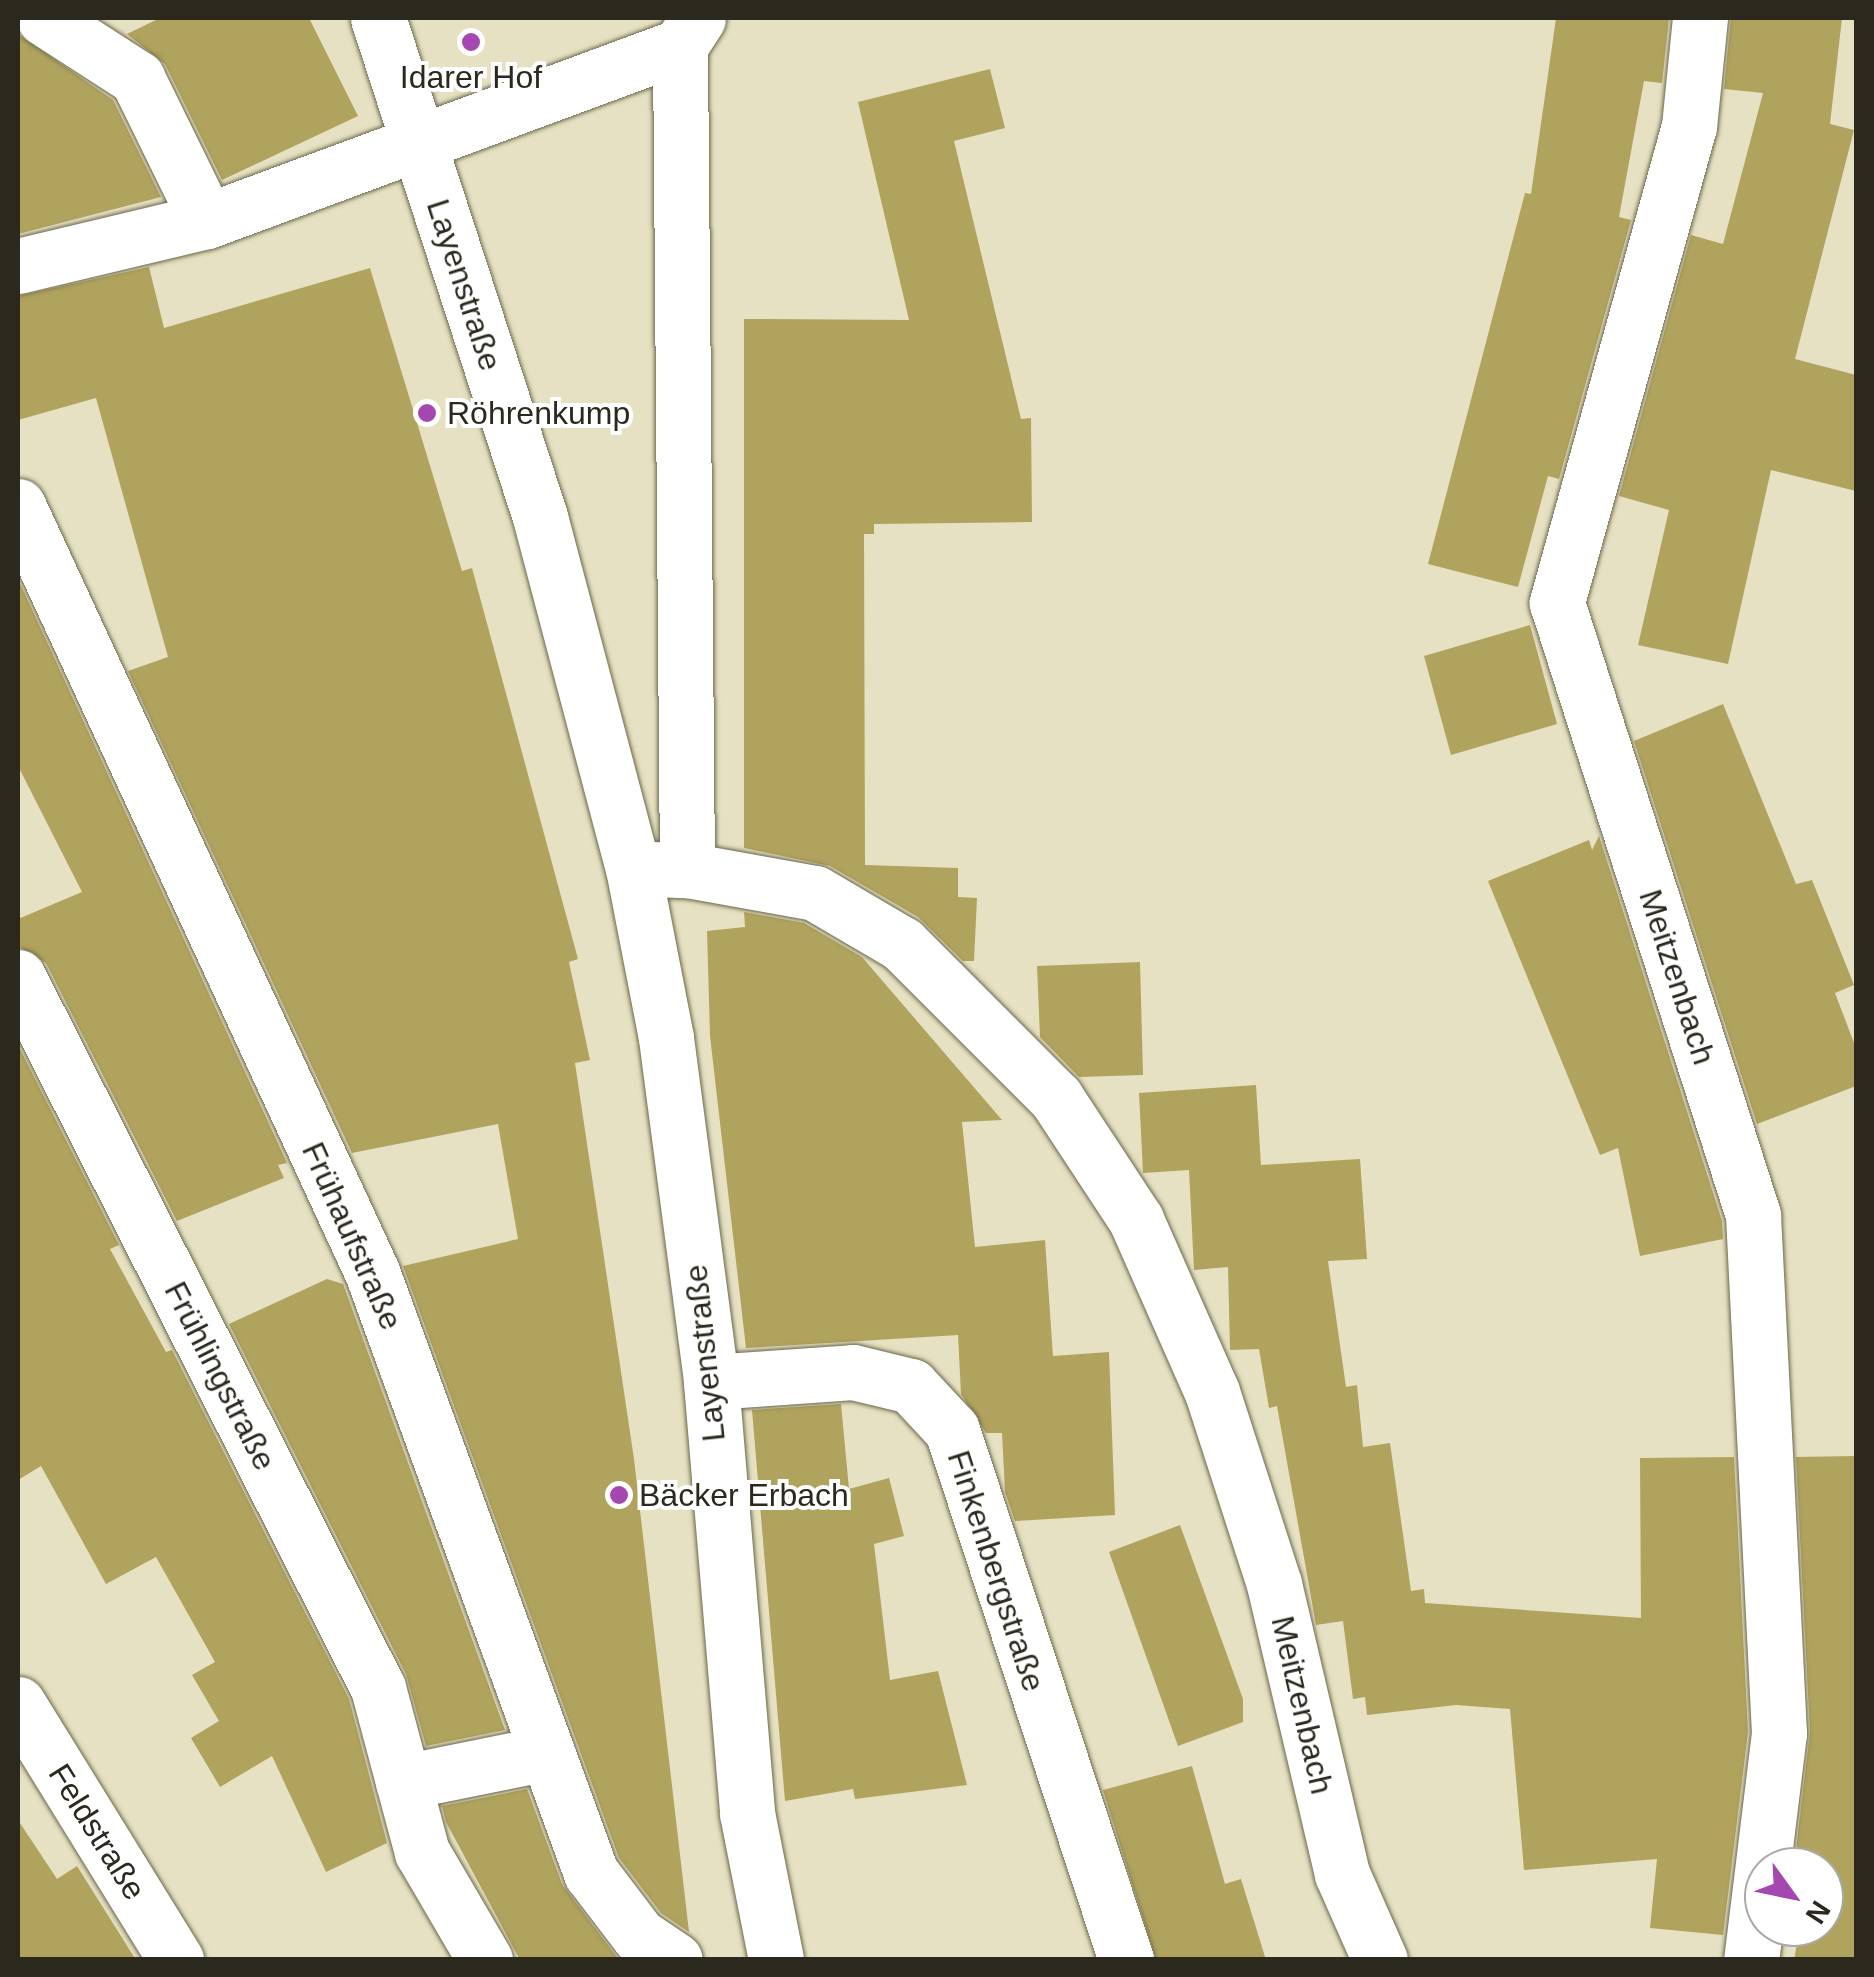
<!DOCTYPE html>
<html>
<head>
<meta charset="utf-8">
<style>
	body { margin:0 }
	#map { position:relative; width:1874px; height:1977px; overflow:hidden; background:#e6e1c2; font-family:Helvetica,sans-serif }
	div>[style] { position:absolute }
	.building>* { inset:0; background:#b0a35d }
	.roads { filter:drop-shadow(0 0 2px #6b674b) drop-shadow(0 0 2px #6b674b) }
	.minor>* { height:55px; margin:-27.5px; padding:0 27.5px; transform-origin:27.5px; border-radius:27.5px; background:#fff }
	.dots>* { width:28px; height:28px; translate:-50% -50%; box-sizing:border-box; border:5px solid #fff; border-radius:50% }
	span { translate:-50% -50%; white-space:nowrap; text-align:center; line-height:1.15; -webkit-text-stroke:8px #fff; paint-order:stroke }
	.poi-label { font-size:32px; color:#2b291e }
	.left { translate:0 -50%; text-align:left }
	.street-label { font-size:32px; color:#2b291e }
	.frame { position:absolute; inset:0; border:20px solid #2b291e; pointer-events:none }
	.north { position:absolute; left:1744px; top:1847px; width:100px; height:100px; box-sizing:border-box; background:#fff; border:2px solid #aaa9a5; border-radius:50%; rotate:123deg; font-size:28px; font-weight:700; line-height:40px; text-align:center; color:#2b291e }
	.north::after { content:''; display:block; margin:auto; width:35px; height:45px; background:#a447b1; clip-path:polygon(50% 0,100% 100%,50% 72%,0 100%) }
</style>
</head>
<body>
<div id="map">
	<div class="building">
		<i style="clip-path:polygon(160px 18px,309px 18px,358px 116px,222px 180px,165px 64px,127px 34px)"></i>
		<i style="clip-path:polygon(1556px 18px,1669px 18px,1662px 83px,1644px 81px,1619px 217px,1631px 220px,1559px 479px,1548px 476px,1518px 587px,1428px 564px,1525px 193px,1531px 194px)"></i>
		<i style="clip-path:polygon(1731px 18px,1842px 18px,1830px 124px,1854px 130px,1795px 359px,1856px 375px,1856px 491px,1771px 470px,1728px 664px,1638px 645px,1669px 510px,1619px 496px,1691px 235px,1723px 244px,1763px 93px,1724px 89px)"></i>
		<i style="clip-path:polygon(18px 34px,113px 100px,161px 197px,18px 234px)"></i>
		<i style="clip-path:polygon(990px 69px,1005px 128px,954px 141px,1021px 419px,1031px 418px,1032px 522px,874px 524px,874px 534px,864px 534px,865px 865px,958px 868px,958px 897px,977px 898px,974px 961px,963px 961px,918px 917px,830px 866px,744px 848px,744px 319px,909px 320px,858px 102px)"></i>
		<i style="clip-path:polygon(149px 267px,164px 328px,370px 268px,462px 571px,472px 568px,578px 959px,569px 962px,590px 1060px,575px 1063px,634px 1459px,689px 1932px,661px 1913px,619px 1858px,403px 1266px,518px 1239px,498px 1124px,352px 1153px,128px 671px,168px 657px,96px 398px,18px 420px,18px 296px)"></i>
		<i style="clip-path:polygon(18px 579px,287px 1163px,278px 1165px,284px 1178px,177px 1221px,46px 963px,18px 946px,18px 919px,82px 892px,18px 766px)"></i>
		<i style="clip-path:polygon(1530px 625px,1557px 724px,1451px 755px,1424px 656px)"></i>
		<i style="clip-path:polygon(1723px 704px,1796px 884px,1812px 880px,1854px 985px,1835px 993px,1856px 1048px,1856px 1086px,1757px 1124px,1634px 741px)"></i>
		<i style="clip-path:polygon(1599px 836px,1722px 1221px,1723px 1239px,1640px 1256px,1618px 1148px,1600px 1155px,1488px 881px,1589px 840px,1592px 850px)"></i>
		<i style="clip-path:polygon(744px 912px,804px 923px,862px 957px,1002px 1120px,962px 1122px,975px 1247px,1045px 1240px,1053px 1356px,1109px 1352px,1115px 1515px,1015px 1521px,1005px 1492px,1002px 1433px,986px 1433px,961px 1394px,958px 1335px,746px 1348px,710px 1036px,707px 931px,745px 927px)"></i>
		<i style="clip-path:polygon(1140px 962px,1143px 1075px,1079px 1077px,1040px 1037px,1037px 966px)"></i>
		<i style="clip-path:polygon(18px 1045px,119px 1245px,110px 1249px,166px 1352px,172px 1350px,349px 1699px,387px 1843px,326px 1872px,272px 1756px,220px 1787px,191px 1738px,219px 1721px,192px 1675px,215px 1662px,156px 1557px,106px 1584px,41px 1466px,18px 1480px)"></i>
		<i style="clip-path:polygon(1256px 1085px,1261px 1165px,1360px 1159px,1367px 1259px,1328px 1261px,1346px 1387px,1357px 1385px,1363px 1447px,1390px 1443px,1411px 1591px,1424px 1589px,1425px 1603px,1641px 1618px,1640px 1458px,1734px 1457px,1748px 1732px,1723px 1935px,1650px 1928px,1657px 1859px,1524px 1870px,1510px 1709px,1456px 1705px,1367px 1715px,1365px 1697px,1353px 1699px,1343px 1621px,1316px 1625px,1277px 1406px,1269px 1408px,1259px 1349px,1230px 1350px,1228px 1267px,1194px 1270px,1189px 1170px,1143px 1173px,1139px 1093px)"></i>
		<i style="clip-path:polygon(327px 1279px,343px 1284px,505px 1730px,426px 1746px,406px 1674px,229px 1324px)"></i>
		<i style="clip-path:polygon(841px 1404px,849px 1489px,889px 1478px,904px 1536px,874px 1544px,890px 1680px,938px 1671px,967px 1785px,855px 1799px,853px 1789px,785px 1801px,752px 1410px)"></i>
		<i style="clip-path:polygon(1856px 1456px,1856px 1960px,1794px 1960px,1797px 1943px,1785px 1941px,1787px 1927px,1824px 1927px,1824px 1867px,1794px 1867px,1810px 1732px,1796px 1457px)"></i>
		<i style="clip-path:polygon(1180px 1525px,1243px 1699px,1243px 1722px,1178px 1746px,1109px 1552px)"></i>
		<i style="clip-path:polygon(1192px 1766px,1225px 1884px,1241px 1879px,1266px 1960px,1156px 1960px,1103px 1790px)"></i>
		<i style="clip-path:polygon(527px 1789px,562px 1884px,619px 1960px,520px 1960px,446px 1822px,442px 1806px)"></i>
		<i style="clip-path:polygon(18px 1820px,57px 1879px,77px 1866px,136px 1960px,18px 1960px)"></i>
	</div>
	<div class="roads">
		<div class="minor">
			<i style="left:44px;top:18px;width:111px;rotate:32.8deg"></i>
			<i style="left:137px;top:78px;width:159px;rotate:63.9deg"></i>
			<i style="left:378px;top:18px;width:525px;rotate:72.01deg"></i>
			<i style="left:540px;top:517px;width:363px;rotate:75.2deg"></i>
			<i style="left:633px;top:868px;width:173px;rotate:79deg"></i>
			<i style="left:666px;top:1038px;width:347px;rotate:82.5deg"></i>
			<i style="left:711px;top:1382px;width:433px;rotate:85.2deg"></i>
			<i style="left:747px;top:1813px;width:150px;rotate:78.8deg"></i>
			<i style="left:1700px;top:18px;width:109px;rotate:95.8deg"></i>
			<i style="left:1689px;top:126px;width:495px;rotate:105.5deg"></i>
			<i style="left:1557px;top:603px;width:643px;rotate:72.24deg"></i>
			<i style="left:1753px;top:1215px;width:519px;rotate:87.13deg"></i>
			<i style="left:1779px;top:1733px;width:229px;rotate:97deg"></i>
			<i style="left:18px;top:266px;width:194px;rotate:-13.4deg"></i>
			<i style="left:207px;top:221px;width:504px;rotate:-20.3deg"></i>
			<i style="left:18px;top:506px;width:844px;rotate:65.2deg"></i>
			<i style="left:372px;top:1272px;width:640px;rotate:69.98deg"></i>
			<i style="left:591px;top:1873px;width:79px;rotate:52.7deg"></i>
			<i style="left:639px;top:1936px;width:43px;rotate:33.7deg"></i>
			<i style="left:651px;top:869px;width:36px;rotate:2deg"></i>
			<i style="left:687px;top:870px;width:824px;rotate:-90.49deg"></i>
			<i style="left:680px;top:46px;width:33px;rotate:-57deg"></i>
			<i style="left:687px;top:870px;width:130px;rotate:10.2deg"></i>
			<i style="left:815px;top:893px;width:101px;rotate:30.4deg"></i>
			<i style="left:902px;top:944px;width:218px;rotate:45deg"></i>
			<i style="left:1056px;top:1098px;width:146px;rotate:56.7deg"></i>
			<i style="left:1136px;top:1220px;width:188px;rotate:66.2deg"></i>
			<i style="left:1212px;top:1392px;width:202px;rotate:72.1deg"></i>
			<i style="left:1274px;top:1584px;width:298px;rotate:76.8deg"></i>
			<i style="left:1342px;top:1874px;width:94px;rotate:66.2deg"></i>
			<i style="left:18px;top:977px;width:797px;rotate:63.15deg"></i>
			<i style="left:378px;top:1688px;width:170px;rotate:75deg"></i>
			<i style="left:422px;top:1852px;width:125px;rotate:59.7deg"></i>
			<i style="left:711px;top:1382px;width:142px;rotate:-4deg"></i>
			<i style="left:853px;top:1372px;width:60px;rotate:13.6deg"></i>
			<i style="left:911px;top:1386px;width:60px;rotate:47deg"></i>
			<i style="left:952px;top:1430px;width:558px;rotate:71.82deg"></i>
			<i style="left:18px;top:1704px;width:301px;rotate:58.3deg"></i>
			<i style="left:403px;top:1782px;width:147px;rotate:-11.4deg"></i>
		</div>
	</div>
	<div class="dots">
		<i style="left:471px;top:42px;background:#a447b1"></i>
		<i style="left:427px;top:413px;background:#a447b1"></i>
		<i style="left:619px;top:1495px;background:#a447b1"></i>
	</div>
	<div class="poi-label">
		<span style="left:471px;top:77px">Idarer Hof</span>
		<span class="left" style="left:447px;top:413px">Röhrenkump</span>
		<span class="left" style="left:639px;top:1495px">Bäcker Erbach</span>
	</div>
	<div class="street-label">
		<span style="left:464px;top:285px;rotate:72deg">Layenstraße</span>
		<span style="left:1677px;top:977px;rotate:72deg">Meitzenbach</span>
		<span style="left:352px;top:1236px;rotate:66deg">Frühaufstraße</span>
		<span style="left:705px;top:1353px;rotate:-96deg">Layenstraße</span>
		<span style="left:220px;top:1376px;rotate:63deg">Frühlingstraße</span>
		<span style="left:996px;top:1571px;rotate:72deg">Finkenbergstraße</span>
		<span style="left:1302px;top:1705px;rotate:77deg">Meitzenbach</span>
		<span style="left:97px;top:1832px;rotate:58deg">Feldstraße</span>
	</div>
	<div class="frame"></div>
	<div class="north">N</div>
</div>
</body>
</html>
